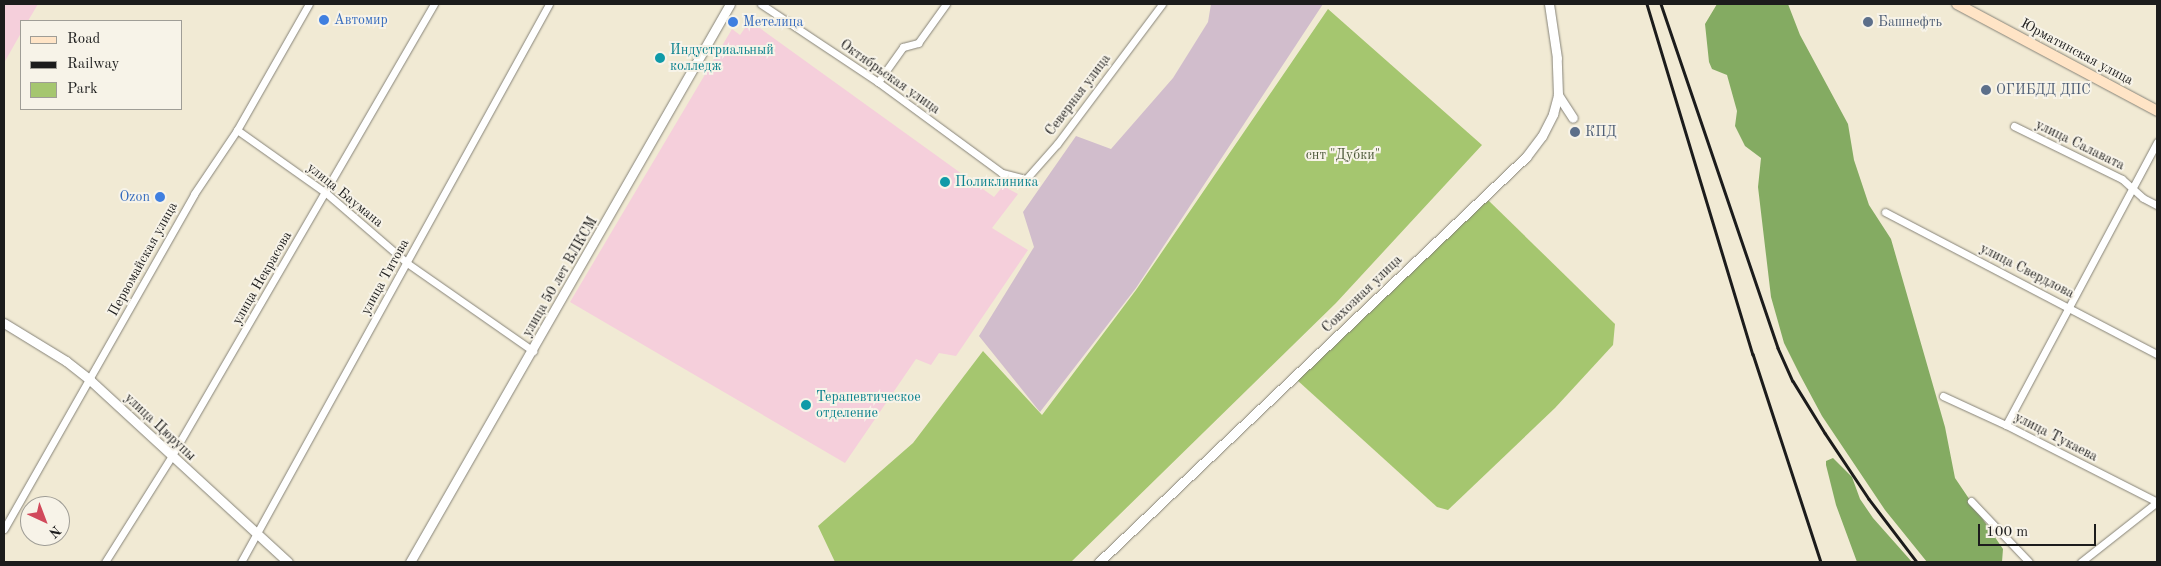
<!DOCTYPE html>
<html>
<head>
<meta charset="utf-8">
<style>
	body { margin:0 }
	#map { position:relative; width:2161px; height:566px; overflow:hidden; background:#f1ead4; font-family:"Old Standard TT",serif }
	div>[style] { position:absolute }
	.built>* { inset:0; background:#f5cfdb }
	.industrial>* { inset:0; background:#d1bdcc }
	.green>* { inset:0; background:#a5c66f }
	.forest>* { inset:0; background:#84ab62 }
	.roads { filter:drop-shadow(0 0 1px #868378) drop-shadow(0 0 1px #868378) }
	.minor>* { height:7px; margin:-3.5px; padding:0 3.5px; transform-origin:3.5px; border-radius:3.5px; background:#fff }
	.tertiary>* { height:9px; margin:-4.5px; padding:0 4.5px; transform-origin:4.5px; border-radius:4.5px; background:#fff }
	.secondary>* { height:10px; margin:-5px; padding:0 5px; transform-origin:5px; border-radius:5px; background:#ffe4c6 }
	.rail>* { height:2.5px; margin:-1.25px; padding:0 1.25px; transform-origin:1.25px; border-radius:1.25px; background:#1c1c1c }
	.dots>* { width:14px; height:14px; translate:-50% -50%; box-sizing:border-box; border:2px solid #f7f3e8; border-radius:50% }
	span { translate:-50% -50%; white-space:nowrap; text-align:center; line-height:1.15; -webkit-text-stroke:4px #f7f3e8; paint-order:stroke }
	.shop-label { font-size:14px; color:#366cbe }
	.left { translate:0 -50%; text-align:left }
	.right { translate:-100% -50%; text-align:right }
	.service-label { font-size:14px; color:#4e5e75 }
	.culture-label { font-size:14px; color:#0d838f }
	.street-label { font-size:14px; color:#1c1c1c }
	.park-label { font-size:14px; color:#4c5839 }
	.frame { position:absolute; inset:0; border:5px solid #1c1c1c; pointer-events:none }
	.legend { position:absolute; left:20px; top:20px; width:162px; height:90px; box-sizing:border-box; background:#f7f3e8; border:1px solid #9f9d96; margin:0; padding:6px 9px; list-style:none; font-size:15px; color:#1c1c1c }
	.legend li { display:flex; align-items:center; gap:10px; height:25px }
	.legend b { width:25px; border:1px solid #9f9d96 }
	.north { position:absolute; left:20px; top:496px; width:50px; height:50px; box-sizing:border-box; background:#f7f3e8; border:1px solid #9f9d96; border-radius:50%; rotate:137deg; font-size:14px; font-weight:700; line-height:20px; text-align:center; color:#1c1c1c }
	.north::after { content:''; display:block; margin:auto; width:18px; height:22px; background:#d1495b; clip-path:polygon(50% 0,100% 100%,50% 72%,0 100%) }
	.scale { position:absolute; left:1978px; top:524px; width:118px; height:22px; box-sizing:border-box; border:2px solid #1c1c1c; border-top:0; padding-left:6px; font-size:15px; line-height:18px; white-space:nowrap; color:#1c1c1c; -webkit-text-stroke:4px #f7f3e8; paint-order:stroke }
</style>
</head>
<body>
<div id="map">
	<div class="built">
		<i style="clip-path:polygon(4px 4px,38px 4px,28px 21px,21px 21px,21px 33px,4px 63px)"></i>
		<i style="clip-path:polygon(750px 21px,994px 197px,1003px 186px,1018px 194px,992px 228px,1028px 250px,956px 356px,939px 353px,931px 365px,916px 359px,845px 463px,570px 302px,732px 29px,740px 35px)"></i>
	</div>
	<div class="industrial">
		<i style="clip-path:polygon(1211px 4px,1323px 4px,1136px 288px,1040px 412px,979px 336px,1034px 247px,1023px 212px,1076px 136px,1111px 149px,1173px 78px,1208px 22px)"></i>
	</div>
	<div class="green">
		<i style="clip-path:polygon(1328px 9px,1482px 145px,1336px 303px,1071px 562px,835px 562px,818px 526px,913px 443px,983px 351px,1042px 415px,1136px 290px)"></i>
		<i style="clip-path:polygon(1488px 200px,1615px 324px,1613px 345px,1555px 408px,1448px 510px,1437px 507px,1297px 380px)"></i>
	</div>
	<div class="forest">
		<i style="clip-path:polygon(1717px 4px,1788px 4px,1800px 35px,1848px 124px,1854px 160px,1869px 205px,1891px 239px,1945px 427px,1955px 478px,2003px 549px,2002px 562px,1927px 562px,1885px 510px,1822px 416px,1800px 375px,1784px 343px,1771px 297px,1758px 187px,1761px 158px,1745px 146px,1735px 126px,1737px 111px,1727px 75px,1712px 69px,1709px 62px,1705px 24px)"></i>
		<i style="clip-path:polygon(1833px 458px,1852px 477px,1860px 499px,1873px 518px,1912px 562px,1857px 562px,1836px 505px,1826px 465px,1826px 461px)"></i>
	</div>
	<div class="roads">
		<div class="minor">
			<i style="left:761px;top:4px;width:141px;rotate:33.7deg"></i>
			<i style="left:878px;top:82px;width:154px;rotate:36.3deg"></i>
			<i style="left:1002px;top:173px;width:25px;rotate:14deg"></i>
			<i style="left:1026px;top:179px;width:47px;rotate:-48.5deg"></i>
			<i style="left:1057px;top:144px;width:175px;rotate:-53.1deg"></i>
			<i style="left:878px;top:82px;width:43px;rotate:-54.5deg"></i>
			<i style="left:903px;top:47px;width:16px;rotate:-15deg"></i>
			<i style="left:918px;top:43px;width:48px;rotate:-54.3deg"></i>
			<i style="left:2014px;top:126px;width:120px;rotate:26.1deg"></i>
			<i style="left:2122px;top:179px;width:28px;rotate:42deg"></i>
			<i style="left:2143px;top:198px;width:16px;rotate:27deg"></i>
			<i style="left:237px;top:130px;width:109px;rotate:35.3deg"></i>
			<i style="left:326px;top:193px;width:107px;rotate:40.8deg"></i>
			<i style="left:407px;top:263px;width:154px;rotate:34.9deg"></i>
			<i style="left:1885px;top:212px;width:307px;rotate:27.6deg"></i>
			<i style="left:1943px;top:396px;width:69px;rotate:24.7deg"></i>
			<i style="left:2006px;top:425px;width:169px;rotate:27deg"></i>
			<i style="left:2157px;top:502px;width:97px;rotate:141.7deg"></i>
			<i style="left:2006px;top:425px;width:321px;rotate:-61.9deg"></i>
			<i style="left:1971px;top:501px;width:84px;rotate:46.4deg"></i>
			<i style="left:4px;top:529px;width:385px;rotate:-60.4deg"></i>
			<i style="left:194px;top:194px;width:77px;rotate:-56.1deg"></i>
			<i style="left:237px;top:130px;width:145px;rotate:-60.3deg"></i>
			<i style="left:105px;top:562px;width:124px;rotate:-57.8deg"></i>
			<i style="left:171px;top:457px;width:524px;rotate:-59.86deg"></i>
			<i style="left:241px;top:562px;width:637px;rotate:-61.1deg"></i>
		</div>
		<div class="tertiary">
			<i style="left:1558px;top:95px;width:27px;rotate:57deg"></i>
			<i style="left:4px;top:323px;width:73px;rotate:31.5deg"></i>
			<i style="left:66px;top:361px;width:31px;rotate:38deg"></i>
			<i style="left:90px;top:380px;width:269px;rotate:42.6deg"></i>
			<i style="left:410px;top:562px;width:643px;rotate:-60.17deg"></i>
			<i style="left:1099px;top:562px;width:589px;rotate:-43.49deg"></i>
			<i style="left:1526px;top:157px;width:26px;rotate:-53deg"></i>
			<i style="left:1542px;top:136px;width:25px;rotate:-63deg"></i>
			<i style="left:1553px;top:114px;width:20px;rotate:-75deg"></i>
			<i style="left:1558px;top:95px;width:37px;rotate:-92deg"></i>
			<i style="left:1557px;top:58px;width:55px;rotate:-98.4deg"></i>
		</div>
		<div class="secondary">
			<i style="left:1957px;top:4px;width:227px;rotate:28.1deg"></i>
		</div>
	</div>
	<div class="rail">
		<i style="left:1647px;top:4px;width:366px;rotate:73.2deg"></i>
		<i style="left:1753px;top:354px;width:219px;rotate:71.9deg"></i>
		<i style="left:1661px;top:4px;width:363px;rotate:71.2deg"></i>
		<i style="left:1778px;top:348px;width:36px;rotate:66deg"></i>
		<i style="left:1793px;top:381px;width:61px;rotate:58.4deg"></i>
		<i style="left:1825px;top:433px;width:79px;rotate:56.3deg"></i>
		<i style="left:1869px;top:499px;width:79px;rotate:52.7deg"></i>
	</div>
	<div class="dots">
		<i style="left:324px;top:20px;background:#3f7fe0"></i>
		<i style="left:733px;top:22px;background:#3f7fe0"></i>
		<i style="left:1868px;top:22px;background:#5c6f8a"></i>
		<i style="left:660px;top:58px;background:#0f9aa8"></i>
		<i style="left:1986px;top:90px;background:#5c6f8a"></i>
		<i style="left:1575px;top:132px;background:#5c6f8a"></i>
		<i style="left:945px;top:182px;background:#0f9aa8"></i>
		<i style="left:160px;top:197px;background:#3f7fe0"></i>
		<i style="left:806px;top:405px;background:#0f9aa8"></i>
	</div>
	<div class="shop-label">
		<span class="left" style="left:334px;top:20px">Автомир</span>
		<span class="left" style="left:743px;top:22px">Метелица</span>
		<span class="right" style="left:150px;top:197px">Ozon</span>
	</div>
	<div class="service-label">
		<span class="left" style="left:1878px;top:22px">Башнефть</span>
		<span class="left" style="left:1996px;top:90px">ОГИБДД ДПС</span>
		<span class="left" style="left:1585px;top:132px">КПД</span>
	</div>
	<div class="culture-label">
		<span class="left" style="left:670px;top:58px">Индустриальный<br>колледж</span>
		<span class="left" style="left:955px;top:182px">Поликлиника</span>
		<span class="left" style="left:816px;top:405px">Терапевтическое<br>отделение</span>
	</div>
	<div class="street-label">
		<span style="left:2077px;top:52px;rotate:28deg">Юрматинская улица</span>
		<span style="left:890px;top:77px;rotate:35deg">Октябрьская улица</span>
		<span style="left:1078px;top:95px;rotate:-53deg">Северная улица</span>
		<span style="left:2080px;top:145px;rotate:26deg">улица Салавата</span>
		<span style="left:345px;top:195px;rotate:39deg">улица Баумана</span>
		<span style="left:143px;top:259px;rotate:-61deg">Первомайская улица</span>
		<span style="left:2027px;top:271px;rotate:27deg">улица Свердлова</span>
		<span style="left:385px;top:277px;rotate:-61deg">улица Титова</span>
		<span style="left:560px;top:277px;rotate:-60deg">улица 50 лет ВЛКСМ</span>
		<span style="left:262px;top:278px;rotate:-60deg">улица Некрасова</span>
		<span style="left:1362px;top:294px;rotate:-44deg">Совхозная улица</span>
		<span style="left:160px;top:427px;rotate:43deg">улица Цюрупы</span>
		<span style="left:2056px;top:437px;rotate:27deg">улица Тукаева</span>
	</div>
	<div class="park-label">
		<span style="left:1343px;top:155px">снт "Дубки"</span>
	</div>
	<div class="frame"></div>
	<ul class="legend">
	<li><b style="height:6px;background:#ffe4c6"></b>Road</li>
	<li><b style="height:6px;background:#1c1c1c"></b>Railway</li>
	<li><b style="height:14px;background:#a5c66f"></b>Park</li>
	</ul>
	<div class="north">N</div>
	<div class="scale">100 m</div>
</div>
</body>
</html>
